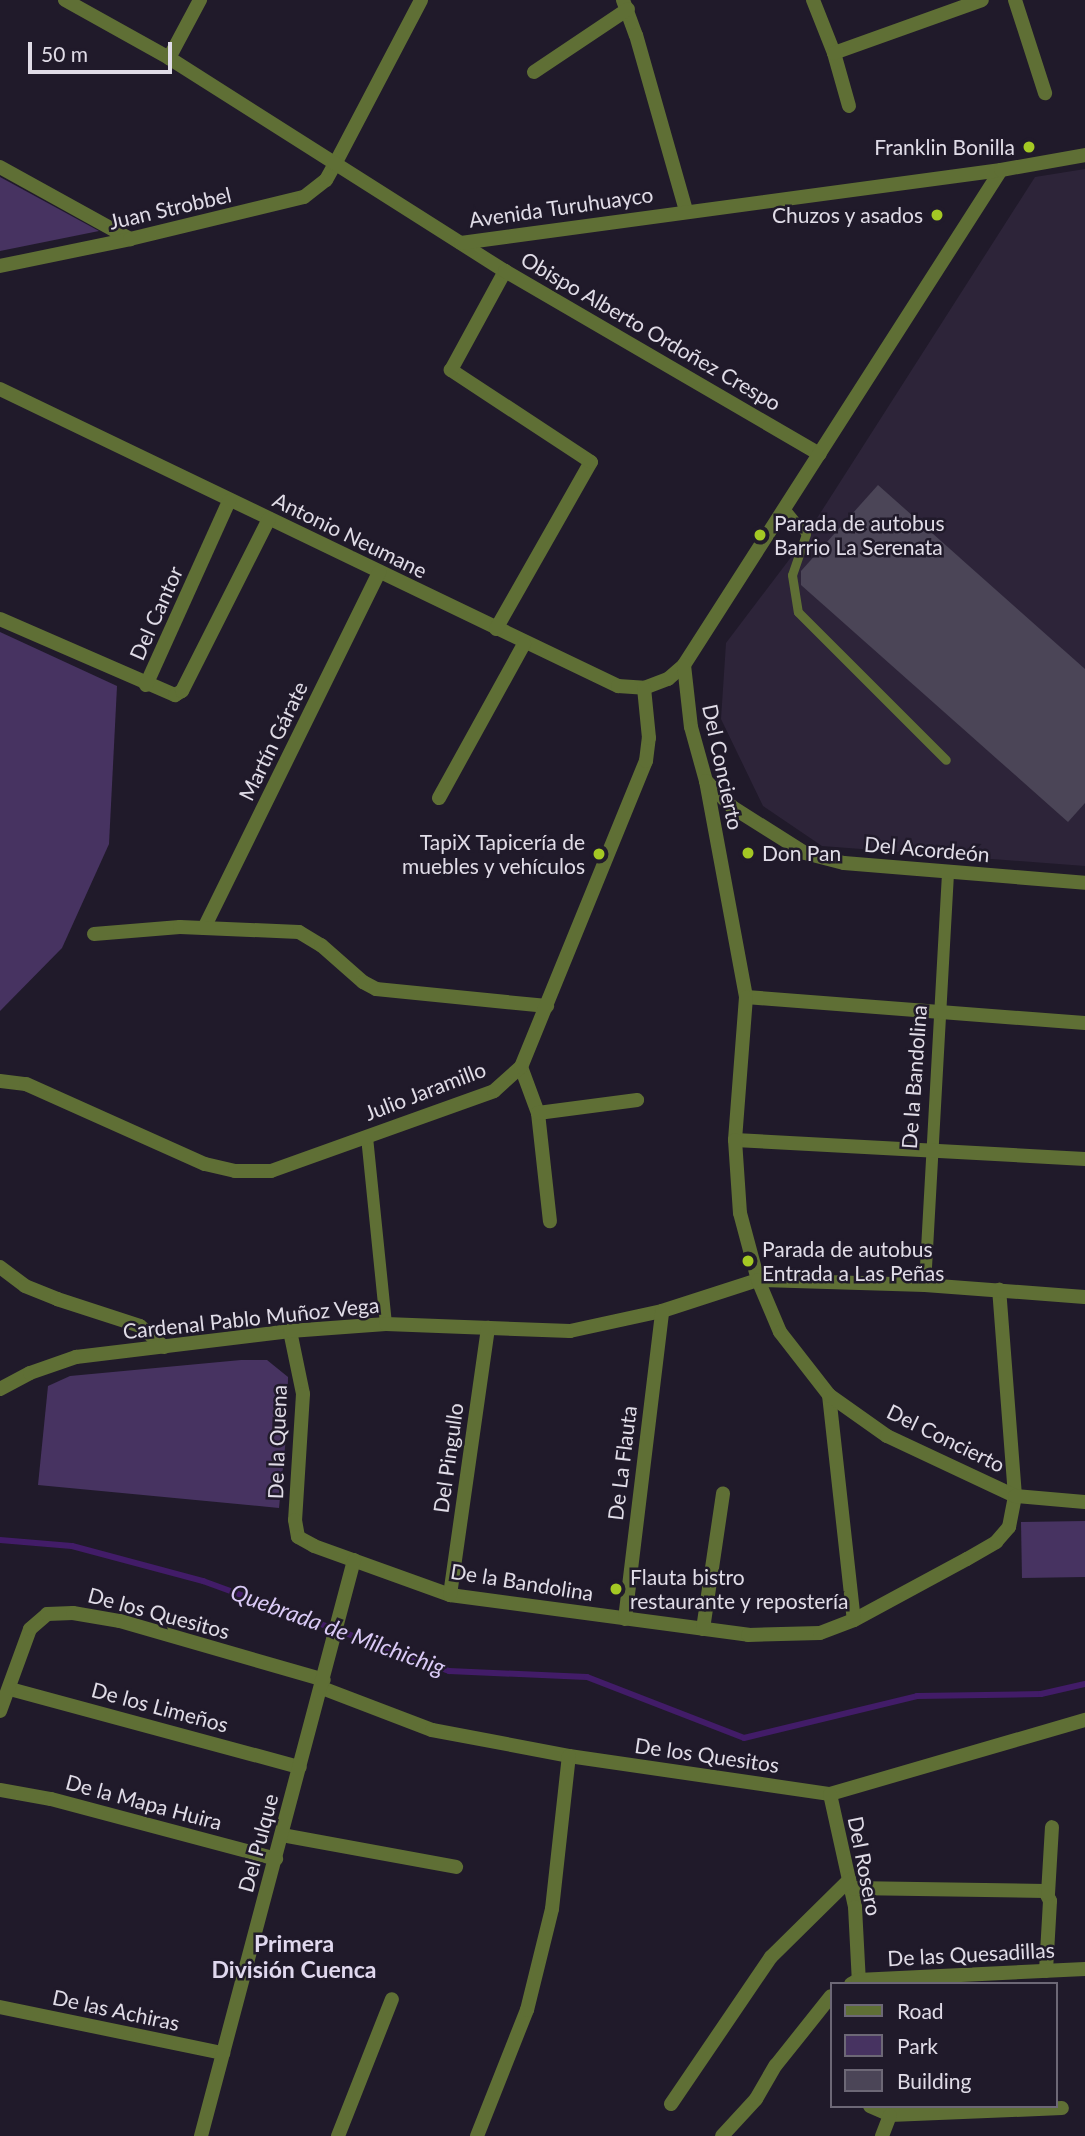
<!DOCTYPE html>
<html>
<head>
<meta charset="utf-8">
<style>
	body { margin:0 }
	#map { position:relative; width:1085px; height:2136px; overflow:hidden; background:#201a2a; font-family:Lato,sans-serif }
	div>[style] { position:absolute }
	.built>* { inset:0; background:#2d2439 }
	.green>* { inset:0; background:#473361 }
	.stream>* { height:6px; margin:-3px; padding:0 3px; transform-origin:3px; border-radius:3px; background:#421c68 }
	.building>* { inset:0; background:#4b4557 }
	.service>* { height:9px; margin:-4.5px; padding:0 4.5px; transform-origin:4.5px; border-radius:4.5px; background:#5f6f35 }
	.pedestrian>* { height:12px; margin:-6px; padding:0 6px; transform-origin:6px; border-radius:6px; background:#5f6f35 }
	.minor>* { height:14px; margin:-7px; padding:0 7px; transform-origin:7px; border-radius:7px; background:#5f6f35 }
	.tertiary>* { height:14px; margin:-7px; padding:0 7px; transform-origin:7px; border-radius:7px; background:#5f6f35 }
	.dots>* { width:19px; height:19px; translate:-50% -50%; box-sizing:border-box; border:4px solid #201a2a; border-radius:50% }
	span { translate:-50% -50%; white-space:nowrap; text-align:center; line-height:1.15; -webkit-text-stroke:5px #201a2a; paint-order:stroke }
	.poi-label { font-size:21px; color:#e0dce7 }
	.right { translate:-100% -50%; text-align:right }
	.left { translate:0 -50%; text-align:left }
	.street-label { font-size:21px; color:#e0dce7 }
	.water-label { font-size:23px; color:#dacaf6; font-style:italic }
	.neighbourhood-label { font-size:23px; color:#e0d8ee; font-weight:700 }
	.legend { position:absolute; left:830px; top:1982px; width:228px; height:126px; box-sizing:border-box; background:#201a2a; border:2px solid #6d6876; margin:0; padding:9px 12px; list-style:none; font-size:21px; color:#e0dce7 }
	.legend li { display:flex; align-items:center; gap:14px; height:35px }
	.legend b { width:35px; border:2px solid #6d6876 }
	.scale { position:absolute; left:28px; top:42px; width:144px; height:32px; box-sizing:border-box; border:4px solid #e0dce7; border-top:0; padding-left:9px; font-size:21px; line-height:24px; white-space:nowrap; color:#e0dce7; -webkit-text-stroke:5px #201a2a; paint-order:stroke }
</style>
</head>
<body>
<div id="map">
	<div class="built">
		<i style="clip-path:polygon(1085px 169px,1085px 866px,822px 846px,763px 806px,721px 719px,726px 643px,798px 548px,1035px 177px)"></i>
	</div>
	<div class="green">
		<i style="clip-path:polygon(0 177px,99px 231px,0 251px)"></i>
		<i style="clip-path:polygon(0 632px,117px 686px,109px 844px,62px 948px,0 1011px)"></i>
		<i style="clip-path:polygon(241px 1360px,267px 1360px,288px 1377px,287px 1427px,279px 1508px,38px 1485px,48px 1386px,70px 1376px)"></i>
		<i style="clip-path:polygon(1085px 1521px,1085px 1577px,1022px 1578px,1021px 1522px)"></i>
	</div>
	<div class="stream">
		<i style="left:0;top:1540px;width:72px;rotate:4.8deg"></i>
		<i style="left:72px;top:1546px;width:136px;rotate:15deg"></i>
		<i style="left:203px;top:1581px;width:262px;rotate:20.1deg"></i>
		<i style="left:449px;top:1671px;width:138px;rotate:2.5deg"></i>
		<i style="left:587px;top:1677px;width:168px;rotate:21.2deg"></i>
		<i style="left:744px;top:1738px;width:178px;rotate:-13.6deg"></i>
		<i style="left:917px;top:1696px;width:124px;rotate:-0.9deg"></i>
		<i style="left:1041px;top:1694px;width:45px;rotate:-12.8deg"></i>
	</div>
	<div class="building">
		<i style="clip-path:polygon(878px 485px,1085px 669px,1085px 803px,1068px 822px,801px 585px,801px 571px)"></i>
	</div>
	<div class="service">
		<i style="left:785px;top:508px;width:33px;rotate:51deg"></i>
		<i style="left:806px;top:534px;width:43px;rotate:108.9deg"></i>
		<i style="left:792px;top:575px;width:37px;rotate:81deg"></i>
		<i style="left:798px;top:612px;width:209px;rotate:45deg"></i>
	</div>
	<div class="pedestrian">
		<i style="left:367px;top:1137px;width:188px;rotate:84.2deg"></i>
		<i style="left:925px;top:1285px;width:414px;rotate:-86.8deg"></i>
	</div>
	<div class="minor">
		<i style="left:623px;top:0;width:37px;rotate:70deg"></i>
		<i style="left:636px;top:35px;width:183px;rotate:74.1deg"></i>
		<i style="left:813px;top:0;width:57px;rotate:68.4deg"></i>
		<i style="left:834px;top:53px;width:55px;rotate:74.2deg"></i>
		<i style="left:1015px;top:0;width:98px;rotate:72.1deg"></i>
		<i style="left:834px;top:53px;width:157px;rotate:-19.7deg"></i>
		<i style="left:169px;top:58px;width:66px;rotate:-61.9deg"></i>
		<i style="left:534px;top:72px;width:113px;rotate:-33.8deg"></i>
		<i style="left:0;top:167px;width:149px;rotate:29deg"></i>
		<i style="left:0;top:266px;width:133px;rotate:-11.7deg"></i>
		<i style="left:130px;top:239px;width:179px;rotate:-13.6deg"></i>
		<i style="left:304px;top:197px;width:28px;rotate:-38deg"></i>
		<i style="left:326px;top:180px;width:18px;rotate:-61deg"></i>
		<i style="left:335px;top:164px;width:185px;rotate:-62.3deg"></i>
		<i style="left:0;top:389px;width:686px;rotate:25.67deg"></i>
		<i style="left:618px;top:686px;width:26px;rotate:4deg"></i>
		<i style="left:644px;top:688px;width:26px;rotate:-21deg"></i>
		<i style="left:668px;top:679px;width:21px;rotate:-41deg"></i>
		<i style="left:0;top:619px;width:191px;rotate:23.5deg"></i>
		<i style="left:175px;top:695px;width:8px;rotate:-30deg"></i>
		<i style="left:182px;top:691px;width:193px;rotate:-63.2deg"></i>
		<i style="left:496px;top:629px;width:192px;rotate:-60.4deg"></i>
		<i style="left:591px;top:462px;width:168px;rotate:-146.7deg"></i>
		<i style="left:451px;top:370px;width:113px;rotate:-61.4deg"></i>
		<i style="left:146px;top:685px;width:202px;rotate:-65.7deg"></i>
		<i style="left:706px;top:781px;width:37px;rotate:45deg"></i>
		<i style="left:732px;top:807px;width:86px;rotate:32.2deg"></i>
		<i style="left:805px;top:853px;width:40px;rotate:14.4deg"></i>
		<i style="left:844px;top:863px;width:242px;rotate:4.7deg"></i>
		<i style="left:439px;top:798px;width:176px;rotate:-61.1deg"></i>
		<i style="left:204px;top:928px;width:397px;rotate:-63.8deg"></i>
		<i style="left:94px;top:934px;width:86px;rotate:-4.7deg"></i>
		<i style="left:180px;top:927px;width:119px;rotate:2.4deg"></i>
		<i style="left:299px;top:932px;width:26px;rotate:31deg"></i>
		<i style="left:321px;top:945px;width:56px;rotate:41.4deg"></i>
		<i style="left:363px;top:982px;width:15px;rotate:28deg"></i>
		<i style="left:376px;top:989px;width:172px;rotate:5.7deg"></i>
		<i style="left:746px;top:997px;width:340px;rotate:4.4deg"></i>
		<i style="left:521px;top:1067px;width:49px;rotate:69.7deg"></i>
		<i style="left:538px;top:1113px;width:109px;rotate:83.7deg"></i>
		<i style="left:0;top:1081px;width:26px;rotate:7deg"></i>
		<i style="left:26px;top:1084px;width:196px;rotate:24.1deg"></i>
		<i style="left:205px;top:1164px;width:31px;rotate:13deg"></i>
		<i style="left:235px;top:1171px;width:36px"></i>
		<i style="left:271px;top:1171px;width:237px;rotate:-19.7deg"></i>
		<i style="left:494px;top:1091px;width:36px;rotate:-42deg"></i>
		<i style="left:521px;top:1067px;width:331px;rotate:-67.8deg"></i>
		<i style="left:646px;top:761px;width:23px;rotate:-83deg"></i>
		<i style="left:649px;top:738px;width:50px;rotate:-95.7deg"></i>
		<i style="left:538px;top:1113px;width:100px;rotate:-7.5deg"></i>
		<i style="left:735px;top:1140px;width:351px;rotate:3.1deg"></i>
		<i style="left:0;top:1267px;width:31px;rotate:37deg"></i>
		<i style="left:25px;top:1286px;width:35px;rotate:22deg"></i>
		<i style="left:57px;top:1299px;width:87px;rotate:18deg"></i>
		<i style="left:140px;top:1326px;width:32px;rotate:41deg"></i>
		<i style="left:290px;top:1331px;width:64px;rotate:78.3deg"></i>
		<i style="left:303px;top:1394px;width:126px;rotate:93.6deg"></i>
		<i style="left:295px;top:1520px;width:17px;rotate:80deg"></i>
		<i style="left:298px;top:1537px;width:18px;rotate:29deg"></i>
		<i style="left:314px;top:1546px;width:145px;rotate:19.8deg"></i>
		<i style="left:450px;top:1595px;width:301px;rotate:7.6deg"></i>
		<i style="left:748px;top:1635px;width:72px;rotate:-1.6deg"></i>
		<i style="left:820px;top:1633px;width:36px;rotate:-21deg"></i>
		<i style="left:854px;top:1620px;width:128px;rotate:-28.4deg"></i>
		<i style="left:967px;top:1559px;width:34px;rotate:-30deg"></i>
		<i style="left:996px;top:1542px;width:20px;rotate:-49deg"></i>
		<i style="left:1009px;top:1527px;width:32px;rotate:-79deg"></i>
		<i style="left:1015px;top:1496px;width:207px;rotate:-94.4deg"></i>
		<i style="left:0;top:1389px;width:34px;rotate:-28deg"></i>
		<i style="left:30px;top:1373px;width:49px;rotate:-19.2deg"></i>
		<i style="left:76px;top:1357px;width:216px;rotate:-6.9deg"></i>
		<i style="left:290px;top:1331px;width:96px;rotate:-4.2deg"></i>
		<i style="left:386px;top:1324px;width:184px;rotate:2.2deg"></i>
		<i style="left:570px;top:1331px;width:94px;rotate:-12.3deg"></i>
		<i style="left:662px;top:1311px;width:101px;rotate:-17.9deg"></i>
		<i style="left:758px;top:1280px;width:167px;rotate:1.7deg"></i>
		<i style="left:925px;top:1285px;width:160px;rotate:4.3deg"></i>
		<i style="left:829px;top:1395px;width:226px;rotate:83.7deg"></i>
		<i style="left:450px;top:1595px;width:270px;rotate:-81.9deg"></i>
		<i style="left:625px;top:1619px;width:310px;rotate:-83.1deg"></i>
		<i style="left:703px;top:1629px;width:137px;rotate:-81.6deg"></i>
		<i style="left:322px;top:1688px;width:118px;rotate:20.9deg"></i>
		<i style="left:432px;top:1730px;width:139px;rotate:10.7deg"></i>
		<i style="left:569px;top:1756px;width:264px;rotate:8.3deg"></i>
		<i style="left:830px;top:1794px;width:266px;rotate:-16.2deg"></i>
		<i style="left:10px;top:1689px;width:300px;rotate:15.1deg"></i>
		<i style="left:0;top:1711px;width:87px;rotate:-69.9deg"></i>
		<i style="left:30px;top:1629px;width:23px;rotate:-41deg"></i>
		<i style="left:47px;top:1614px;width:26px;rotate:-2deg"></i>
		<i style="left:73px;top:1613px;width:48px;rotate:9.7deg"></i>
		<i style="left:120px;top:1621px;width:212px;rotate:16.1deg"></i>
		<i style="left:0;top:1790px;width:52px;rotate:10deg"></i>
		<i style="left:51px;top:1799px;width:233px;rotate:14.9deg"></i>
		<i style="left:830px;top:1794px;width:116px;rotate:77.5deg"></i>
		<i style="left:855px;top:1907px;width:77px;rotate:87deg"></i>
		<i style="left:282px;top:1835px;width:177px;rotate:10.4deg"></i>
		<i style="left:851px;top:1888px;width:194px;rotate:0.9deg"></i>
		<i style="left:1045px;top:1891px;width:11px;rotate:63deg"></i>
		<i style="left:1050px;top:1901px;width:70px;rotate:93.3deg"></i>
		<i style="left:1048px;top:1894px;width:67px;rotate:-86.6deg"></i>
		<i style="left:851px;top:1984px;width:8px;rotate:-30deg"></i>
		<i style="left:858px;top:1980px;width:227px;rotate:-2.8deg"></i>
		<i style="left:0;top:2007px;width:228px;rotate:11.7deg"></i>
		<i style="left:671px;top:2104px;width:178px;rotate:-55.8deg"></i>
		<i style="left:771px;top:1957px;width:110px;rotate:-44.6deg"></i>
		<i style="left:870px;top:2106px;width:22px;rotate:24deg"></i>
		<i style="left:890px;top:2115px;width:172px;rotate:-2.3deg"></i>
		<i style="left:201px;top:2136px;width:596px;rotate:-75.12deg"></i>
		<i style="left:338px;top:2136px;width:147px;rotate:-68.5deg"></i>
		<i style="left:477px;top:2136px;width:136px;rotate:-68.4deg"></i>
		<i style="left:527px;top:2010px;width:104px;rotate:-76.1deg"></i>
		<i style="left:552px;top:1909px;width:154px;rotate:-83.7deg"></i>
		<i style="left:722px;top:2136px;width:50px;rotate:-47.4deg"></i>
		<i style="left:756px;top:2099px;width:39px;rotate:-60deg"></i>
		<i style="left:776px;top:2065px;width:88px;rotate:-51.4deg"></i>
		<i style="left:882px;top:2136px;width:22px;rotate:-69deg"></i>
	</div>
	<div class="tertiary">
		<i style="left:65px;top:0;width:119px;rotate:29.1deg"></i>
		<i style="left:169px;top:58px;width:398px;rotate:32.4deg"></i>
		<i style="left:505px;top:271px;width:364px;rotate:30.2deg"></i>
		<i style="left:1001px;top:170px;width:588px;rotate:122.64deg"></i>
		<i style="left:684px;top:665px;width:62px;rotate:83.6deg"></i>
		<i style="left:691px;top:727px;width:56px;rotate:74.5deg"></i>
		<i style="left:706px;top:781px;width:220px;rotate:79.5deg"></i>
		<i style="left:746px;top:997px;width:143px;rotate:94.4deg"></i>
		<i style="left:735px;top:1140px;width:73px;rotate:86.1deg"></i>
		<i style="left:740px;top:1213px;width:69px;rotate:75deg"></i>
		<i style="left:758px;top:1280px;width:56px;rotate:67.1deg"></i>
		<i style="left:780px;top:1332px;width:80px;rotate:52.1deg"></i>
		<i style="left:829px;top:1395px;width:71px;rotate:35.3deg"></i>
		<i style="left:887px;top:1436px;width:141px;rotate:25.1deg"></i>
		<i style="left:1015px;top:1496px;width:70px;rotate:4.9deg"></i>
		<i style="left:461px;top:243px;width:545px;rotate:-7.7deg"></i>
		<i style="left:1001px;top:170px;width:85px;rotate:-10.1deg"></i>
	</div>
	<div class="dots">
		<i style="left:1029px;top:147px;background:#a4c824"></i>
		<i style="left:937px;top:215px;background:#a4c824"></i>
		<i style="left:760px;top:535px;background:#a4c824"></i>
		<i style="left:748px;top:853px;background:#a4c824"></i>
		<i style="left:599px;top:854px;background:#a4c824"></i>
		<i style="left:748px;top:1261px;background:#a4c824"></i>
		<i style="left:616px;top:1589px;background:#a4c824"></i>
	</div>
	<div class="poi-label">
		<span class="right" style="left:1015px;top:147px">Franklin Bonilla</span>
		<span class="right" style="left:923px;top:215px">Chuzos y asados</span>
		<span class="left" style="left:774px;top:535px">Parada de autobus<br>Barrio La Serenata</span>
		<span class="right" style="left:585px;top:854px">TapiX Tapicería de<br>muebles y vehículos</span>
		<span class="left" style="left:762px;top:853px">Don Pan</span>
		<span class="left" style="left:762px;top:1261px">Parada de autobus<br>Entrada a Las Peñas</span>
		<span class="left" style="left:630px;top:1589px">Flauta bistro<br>restaurante y repostería</span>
	</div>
	<div class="street-label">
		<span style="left:561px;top:207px;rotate:-8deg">Avenida Turuhuayco</span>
		<span style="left:170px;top:208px;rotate:-13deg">Juan Strobbel</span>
		<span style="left:651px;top:331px;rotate:30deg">Obispo Alberto Ordoñez Crespo</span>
		<span style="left:350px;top:535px;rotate:26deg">Antonio Neumane</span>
		<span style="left:156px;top:613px;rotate:-66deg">Del Cantor</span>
		<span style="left:273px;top:741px;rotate:-64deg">Martín Gárate</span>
		<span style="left:723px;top:767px;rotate:78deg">Del Concierto</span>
		<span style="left:927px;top:849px;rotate:5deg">Del Acordeón</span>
		<span style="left:914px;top:1077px;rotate:-86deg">De la Bandolina</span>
		<span style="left:425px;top:1091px;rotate:-21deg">Julio Jaramillo</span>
		<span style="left:251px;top:1318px;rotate:-6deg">Cardenal Pablo Muñoz Vega</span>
		<span style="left:946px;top:1438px;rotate:26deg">Del Concierto</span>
		<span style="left:277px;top:1442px;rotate:-88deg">De la Quena</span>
		<span style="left:448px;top:1458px;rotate:-82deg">Del Pingullo</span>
		<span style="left:622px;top:1463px;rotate:-83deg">De La Flauta</span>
		<span style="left:522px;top:1582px;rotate:9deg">De la Bandolina</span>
		<span style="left:159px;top:1613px;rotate:15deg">De los Quesitos</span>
		<span style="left:160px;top:1707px;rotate:15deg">De los Limeños</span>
		<span style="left:707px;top:1755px;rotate:8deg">De los Quesitos</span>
		<span style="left:144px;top:1802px;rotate:15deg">De la Mapa Huira</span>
		<span style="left:258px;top:1843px;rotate:-75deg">Del Pulque</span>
		<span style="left:865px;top:1866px;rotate:79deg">Del Rosero</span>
		<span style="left:971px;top:1954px;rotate:-3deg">De las Quesadillas</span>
		<span style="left:116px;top:2010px;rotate:12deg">De las Achiras</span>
	</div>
	<div class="water-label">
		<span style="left:338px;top:1629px;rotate:20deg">Quebrada de Milchichig</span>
	</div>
	<div class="neighbourhood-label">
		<span style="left:294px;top:1956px">Primera<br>División Cuenca</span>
	</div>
	<ul class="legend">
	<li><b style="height:9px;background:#5f6f35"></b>Road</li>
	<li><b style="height:19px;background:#473361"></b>Park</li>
	<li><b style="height:19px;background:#4b4557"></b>Building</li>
	</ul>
	<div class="scale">50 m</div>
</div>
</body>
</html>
